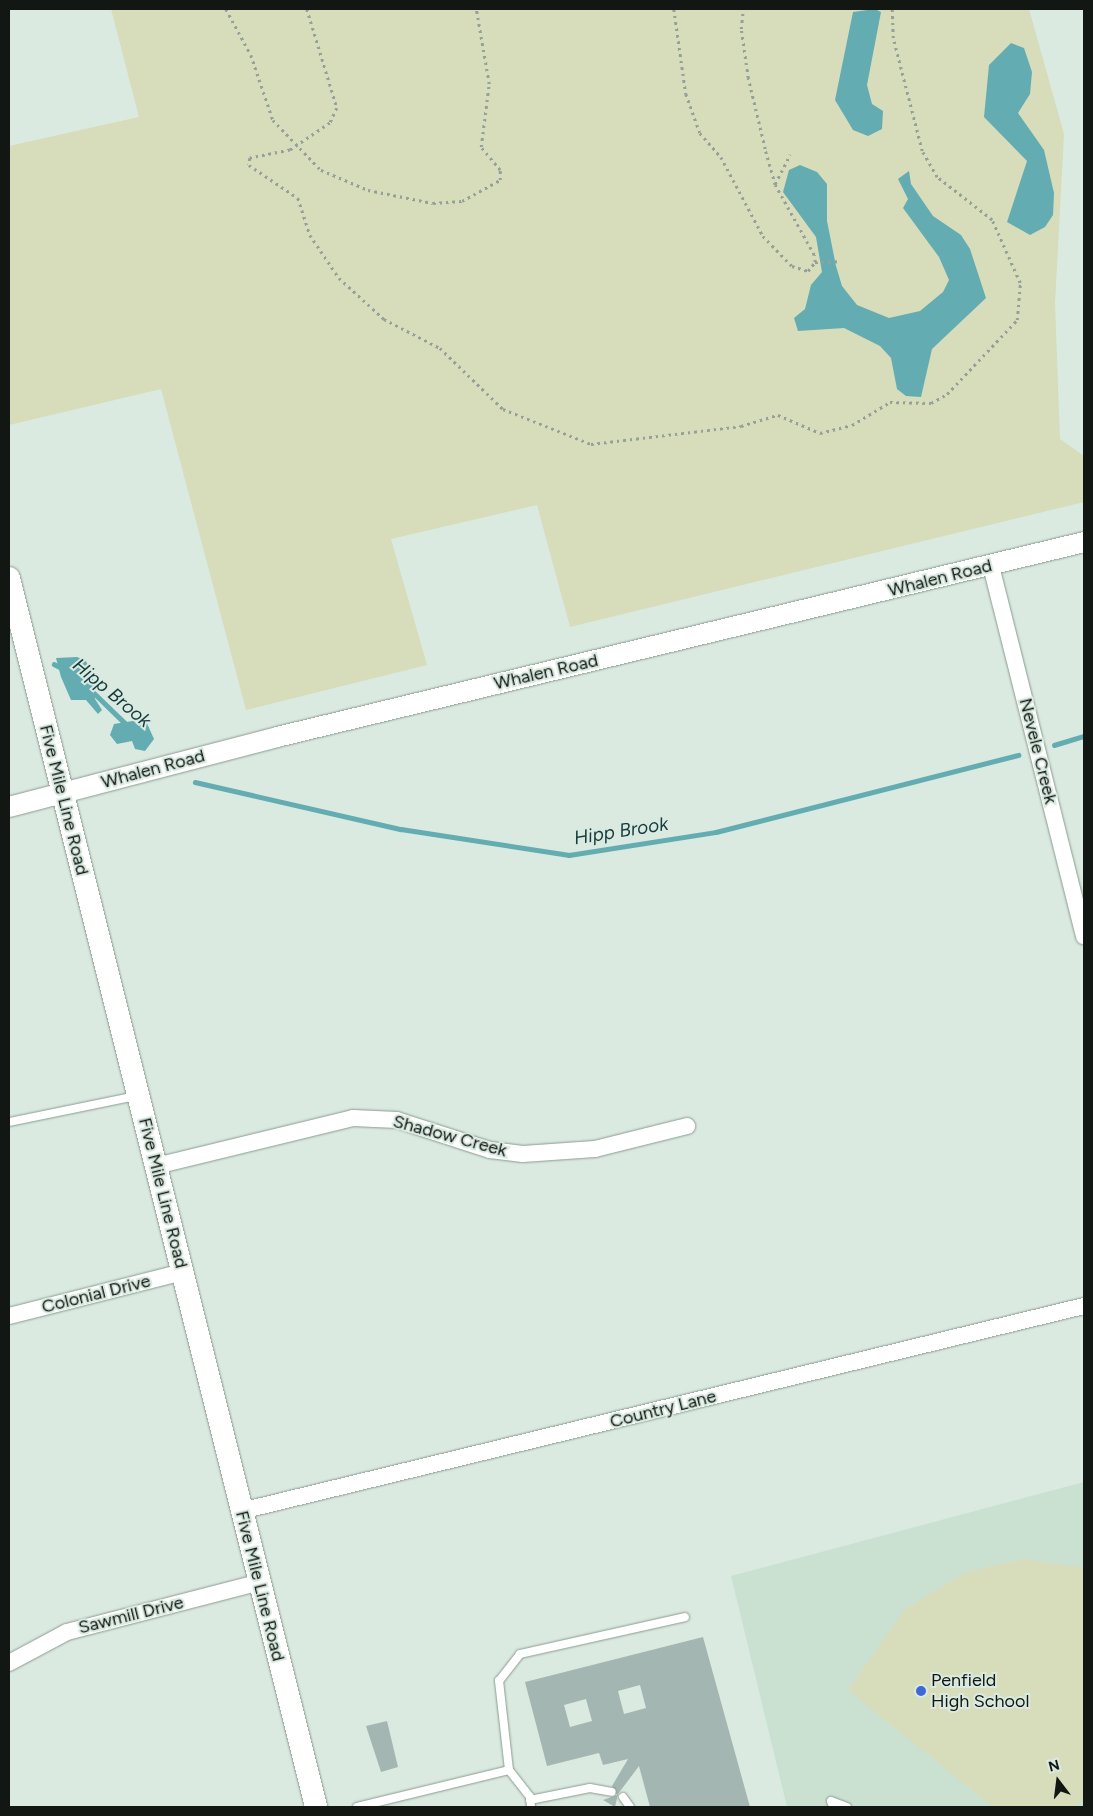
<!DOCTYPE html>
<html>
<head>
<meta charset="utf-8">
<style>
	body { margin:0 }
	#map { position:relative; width:1093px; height:1816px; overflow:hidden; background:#daeae0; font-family:Figtree,sans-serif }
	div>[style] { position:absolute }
	.built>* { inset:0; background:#cae1d2 }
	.green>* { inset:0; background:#d7dcba }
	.water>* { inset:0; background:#63acb1 }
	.stream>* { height:4.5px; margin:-2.25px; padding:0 2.25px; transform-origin:2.25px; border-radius:2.25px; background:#63acb1 }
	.building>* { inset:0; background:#a3b6b1 }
	.path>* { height:2.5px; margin-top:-1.25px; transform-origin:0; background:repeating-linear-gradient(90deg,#94a098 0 2.5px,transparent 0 6.5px) }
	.roads { filter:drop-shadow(0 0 1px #8c9b91) drop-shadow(0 0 1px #8c9b91) }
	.service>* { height:8px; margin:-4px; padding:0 4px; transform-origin:4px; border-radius:4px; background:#fff }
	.minor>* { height:16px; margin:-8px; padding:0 8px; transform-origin:8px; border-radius:8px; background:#fff }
	.tertiary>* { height:20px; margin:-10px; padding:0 10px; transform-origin:10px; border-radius:10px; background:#fff }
	.secondary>* { height:22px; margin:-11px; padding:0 11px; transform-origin:11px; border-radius:11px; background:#fff }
	.dots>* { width:14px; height:14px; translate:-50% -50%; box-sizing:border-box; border:2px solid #daeae0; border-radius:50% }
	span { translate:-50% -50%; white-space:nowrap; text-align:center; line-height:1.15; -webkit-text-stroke:4px #daeae0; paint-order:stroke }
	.street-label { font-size:18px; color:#121714 }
	.poi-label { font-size:18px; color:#121714 }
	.left { translate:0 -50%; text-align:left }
	.water-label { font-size:19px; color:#163b3d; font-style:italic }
	.frame { position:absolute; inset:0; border:10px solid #121714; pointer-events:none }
	.north { position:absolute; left:1033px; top:1756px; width:50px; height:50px; -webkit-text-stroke:4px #daeae0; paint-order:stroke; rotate:345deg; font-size:14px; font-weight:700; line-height:20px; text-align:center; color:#121714 }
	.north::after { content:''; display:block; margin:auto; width:18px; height:22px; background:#121714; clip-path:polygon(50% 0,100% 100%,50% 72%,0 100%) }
</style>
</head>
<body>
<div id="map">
	<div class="built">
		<i style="clip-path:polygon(1084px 1482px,1084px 1807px,787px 1807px,731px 1576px)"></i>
	</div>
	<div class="green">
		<i style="clip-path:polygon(111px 9px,1029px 9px,1064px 134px,1055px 303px,1060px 439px,1084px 456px,1084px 502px,570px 627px,537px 505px,391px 539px,427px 665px,246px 710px,161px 389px,9px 425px,9px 146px,139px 117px)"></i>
		<i style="clip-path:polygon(1025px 1559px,1084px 1568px,1084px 1797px,1076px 1807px,993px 1807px,848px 1690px,904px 1610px,966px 1572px)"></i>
	</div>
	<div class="water">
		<i style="clip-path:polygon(875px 9px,881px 12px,867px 85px,872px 104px,883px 111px,882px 129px,868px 136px,853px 130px,835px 100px,853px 12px)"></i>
		<i style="clip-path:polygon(1011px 43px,1024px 48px,1032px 72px,1030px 94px,1018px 113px,1044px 150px,1054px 193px,1053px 215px,1045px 227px,1030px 235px,1007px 222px,1027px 161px,984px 117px,989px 65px)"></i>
		<i style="clip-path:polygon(800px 165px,817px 172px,827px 184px,827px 221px,836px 266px,842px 286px,857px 305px,889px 318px,920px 311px,943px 292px,949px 280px,939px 257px,903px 208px,908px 199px,898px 179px,909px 171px,911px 184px,933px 216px,961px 235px,970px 249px,986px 298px,932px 349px,921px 397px,906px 396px,897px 389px,891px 358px,880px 346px,844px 328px,798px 331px,794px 318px,805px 309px,811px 285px,822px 272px,816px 237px,783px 192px,789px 170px)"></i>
		<i style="clip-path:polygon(77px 657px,86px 661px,93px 679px,95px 699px,102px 710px,98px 714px,86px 700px,71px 700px,61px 677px,56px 658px)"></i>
		<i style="clip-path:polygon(145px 719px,154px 739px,145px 751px,135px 749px,132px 741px,117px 744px,110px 735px,114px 724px)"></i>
	</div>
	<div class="stream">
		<i style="left:54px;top:664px;width:11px;rotate:27deg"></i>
		<i style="left:91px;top:690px;width:50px;rotate:44.2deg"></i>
		<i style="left:1054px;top:745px;width:31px;rotate:-17deg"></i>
		<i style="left:195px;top:782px;width:211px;rotate:12.9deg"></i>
		<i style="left:401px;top:829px;width:170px;rotate:8.8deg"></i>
		<i style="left:569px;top:855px;width:149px;rotate:-8.9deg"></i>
		<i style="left:716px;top:832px;width:312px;rotate:-14.3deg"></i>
	</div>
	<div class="building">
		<i style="clip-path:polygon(evenodd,703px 1637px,750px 1807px,650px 1807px,639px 1766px,618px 1794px,615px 1807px,603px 1800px,617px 1795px,612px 1786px,628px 1759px,603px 1765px,599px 1753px,547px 1766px,525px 1682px,703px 1637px,640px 1685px,646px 1708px,624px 1714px,618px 1691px,640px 1685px,703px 1637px,586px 1699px,592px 1721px,570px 1727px,564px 1705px,586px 1699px)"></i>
		<i style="clip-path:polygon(387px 1721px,398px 1767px,381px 1772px,366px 1726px)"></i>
	</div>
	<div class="path">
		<i style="left:226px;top:9px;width:52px;rotate:61.5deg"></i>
		<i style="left:251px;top:55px;width:69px;rotate:71.3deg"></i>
		<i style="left:273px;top:120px;width:69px;rotate:46.2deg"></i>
		<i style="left:321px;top:170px;width:51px;rotate:23.1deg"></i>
		<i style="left:368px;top:190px;width:66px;rotate:11.3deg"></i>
		<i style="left:433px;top:203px;width:29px;rotate:-4deg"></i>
		<i style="left:462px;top:201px;width:43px;rotate:-28.9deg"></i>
		<i style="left:500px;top:180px;width:10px;rotate:-90deg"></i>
		<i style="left:500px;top:170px;width:30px;rotate:-130deg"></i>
		<i style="left:481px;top:147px;width:64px;rotate:-82.8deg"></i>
		<i style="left:489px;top:84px;width:76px;rotate:-99.8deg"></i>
		<i style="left:307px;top:9px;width:103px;rotate:73.1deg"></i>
		<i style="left:337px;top:108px;width:17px;rotate:115deg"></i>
		<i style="left:330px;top:123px;width:48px;rotate:146deg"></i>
		<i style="left:290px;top:150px;width:41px;rotate:168.7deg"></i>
		<i style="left:250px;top:158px;width:7px;rotate:98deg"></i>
		<i style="left:249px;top:165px;width:59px;rotate:34deg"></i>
		<i style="left:298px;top:198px;width:39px;rotate:72deg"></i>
		<i style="left:310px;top:235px;width:52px;rotate:56deg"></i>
		<i style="left:339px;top:278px;width:61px;rotate:42.3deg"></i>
		<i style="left:384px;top:319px;width:63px;rotate:27.4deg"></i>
		<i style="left:440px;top:348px;width:88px;rotate:44.1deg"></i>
		<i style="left:503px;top:409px;width:95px;rotate:21.7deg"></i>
		<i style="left:591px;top:444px;width:151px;rotate:-6.8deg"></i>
		<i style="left:741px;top:426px;width:39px;rotate:-17deg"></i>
		<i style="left:778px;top:415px;width:46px;rotate:23.2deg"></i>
		<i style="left:820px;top:433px;width:33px;rotate:-14deg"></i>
		<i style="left:852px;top:425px;width:44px;rotate:-31.2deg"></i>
		<i style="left:890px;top:402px;width:41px;rotate:1.4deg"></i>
		<i style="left:931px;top:403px;width:18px;rotate:-29deg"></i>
		<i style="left:947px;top:394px;width:102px;rotate:-46.6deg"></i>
		<i style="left:1017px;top:320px;width:37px;rotate:-85deg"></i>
		<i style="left:1020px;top:283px;width:69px;rotate:-114deg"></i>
		<i style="left:992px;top:220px;width:70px;rotate:-142deg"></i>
		<i style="left:937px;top:177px;width:30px;rotate:-120deg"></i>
		<i style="left:922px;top:151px;width:117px;rotate:-104.4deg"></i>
		<i style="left:893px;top:38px;width:29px;rotate:-92deg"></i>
		<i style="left:674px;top:9px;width:86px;rotate:82deg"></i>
		<i style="left:686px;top:94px;width:41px;rotate:70.3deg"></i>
		<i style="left:700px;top:133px;width:32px;rotate:49deg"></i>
		<i style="left:721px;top:157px;width:89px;rotate:62deg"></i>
		<i style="left:763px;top:236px;width:42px;rotate:46deg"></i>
		<i style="left:792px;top:266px;width:17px;rotate:17deg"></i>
		<i style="left:808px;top:271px;width:11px;rotate:-52deg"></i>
		<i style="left:815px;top:262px;width:7px;rotate:-98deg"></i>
		<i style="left:814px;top:255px;width:80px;rotate:-119.1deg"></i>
		<i style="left:775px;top:185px;width:37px;rotate:-106deg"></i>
		<i style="left:765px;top:149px;width:73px;rotate:-103.5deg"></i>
		<i style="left:748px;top:78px;width:49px;rotate:-98.1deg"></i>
		<i style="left:741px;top:29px;width:20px;rotate:-84deg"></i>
		<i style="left:775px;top:184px;width:33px;rotate:-63deg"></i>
		<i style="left:815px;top:262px;width:25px;rotate:-2deg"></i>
	</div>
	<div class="roads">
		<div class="service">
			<i style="left:9px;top:1122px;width:130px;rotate:-11.6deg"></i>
			<i style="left:509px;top:1770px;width:34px;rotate:52deg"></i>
			<i style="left:530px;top:1797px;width:10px;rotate:84deg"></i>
			<i style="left:623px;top:1797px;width:12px;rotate:55deg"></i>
			<i style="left:530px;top:1800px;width:61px;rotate:-11.3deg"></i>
			<i style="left:590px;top:1788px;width:22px;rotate:10deg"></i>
			<i style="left:357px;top:1807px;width:156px;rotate:-13.7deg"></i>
			<i style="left:509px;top:1770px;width:90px;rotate:-96.4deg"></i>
			<i style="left:499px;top:1681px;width:34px;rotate:-52deg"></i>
			<i style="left:520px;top:1654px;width:169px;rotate:-12.6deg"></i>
			<i style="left:833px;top:1807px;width:6px;rotate:-108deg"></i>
			<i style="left:831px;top:1801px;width:17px;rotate:21deg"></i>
		</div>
		<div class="minor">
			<i style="left:991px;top:566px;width:382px;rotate:75.9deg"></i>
			<i style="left:156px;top:1166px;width:203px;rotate:-13.7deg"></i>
			<i style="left:353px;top:1118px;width:44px;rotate:2.6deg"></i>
			<i style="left:397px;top:1120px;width:98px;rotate:17.9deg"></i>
			<i style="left:490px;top:1150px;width:33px;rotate:7deg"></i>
			<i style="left:523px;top:1154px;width:72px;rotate:-4deg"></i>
			<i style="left:595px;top:1149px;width:95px;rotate:-14deg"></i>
			<i style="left:9px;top:1316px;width:179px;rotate:-14.2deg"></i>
			<i style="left:241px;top:1511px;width:868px;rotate:-13.67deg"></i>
			<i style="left:9px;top:1663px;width:66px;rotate:-28.1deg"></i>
			<i style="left:67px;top:1632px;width:199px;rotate:-14.5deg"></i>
		</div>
		<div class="tertiary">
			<i style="left:9px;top:807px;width:277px;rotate:-14.6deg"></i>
			<i style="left:277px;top:737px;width:830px;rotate:-13.58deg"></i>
		</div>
		<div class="secondary">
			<i style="left:9px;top:578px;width:1267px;rotate:75.97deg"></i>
		</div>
	</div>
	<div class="dots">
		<i style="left:921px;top:1691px;background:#4067d9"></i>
	</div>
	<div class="street-label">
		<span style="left:940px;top:578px;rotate:-14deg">Whalen Road</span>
		<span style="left:546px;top:672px;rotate:-13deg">Whalen Road</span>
		<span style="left:1038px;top:751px;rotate:76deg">Nevele Creek</span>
		<span style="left:153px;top:769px;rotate:-15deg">Whalen Road</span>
		<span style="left:64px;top:800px;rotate:76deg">Five Mile Line Road</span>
		<span style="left:450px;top:1136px;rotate:15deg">Shadow Creek</span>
		<span style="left:163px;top:1193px;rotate:76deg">Five Mile Line Road</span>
		<span style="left:96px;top:1294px;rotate:-14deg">Colonial Drive</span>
		<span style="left:663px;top:1409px;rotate:-14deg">Country Lane</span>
		<span style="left:260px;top:1586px;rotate:76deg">Five Mile Line Road</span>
		<span style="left:131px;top:1615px;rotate:-14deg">Sawmill Drive</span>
	</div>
	<div class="poi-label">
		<span class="left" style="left:931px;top:1691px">Penfield<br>High School</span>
	</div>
	<div class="water-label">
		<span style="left:112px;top:693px;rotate:40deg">Hipp Brook</span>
		<span style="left:621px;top:831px;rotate:-9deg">Hipp Brook</span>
	</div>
	<div class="frame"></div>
	<div class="north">N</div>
</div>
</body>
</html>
